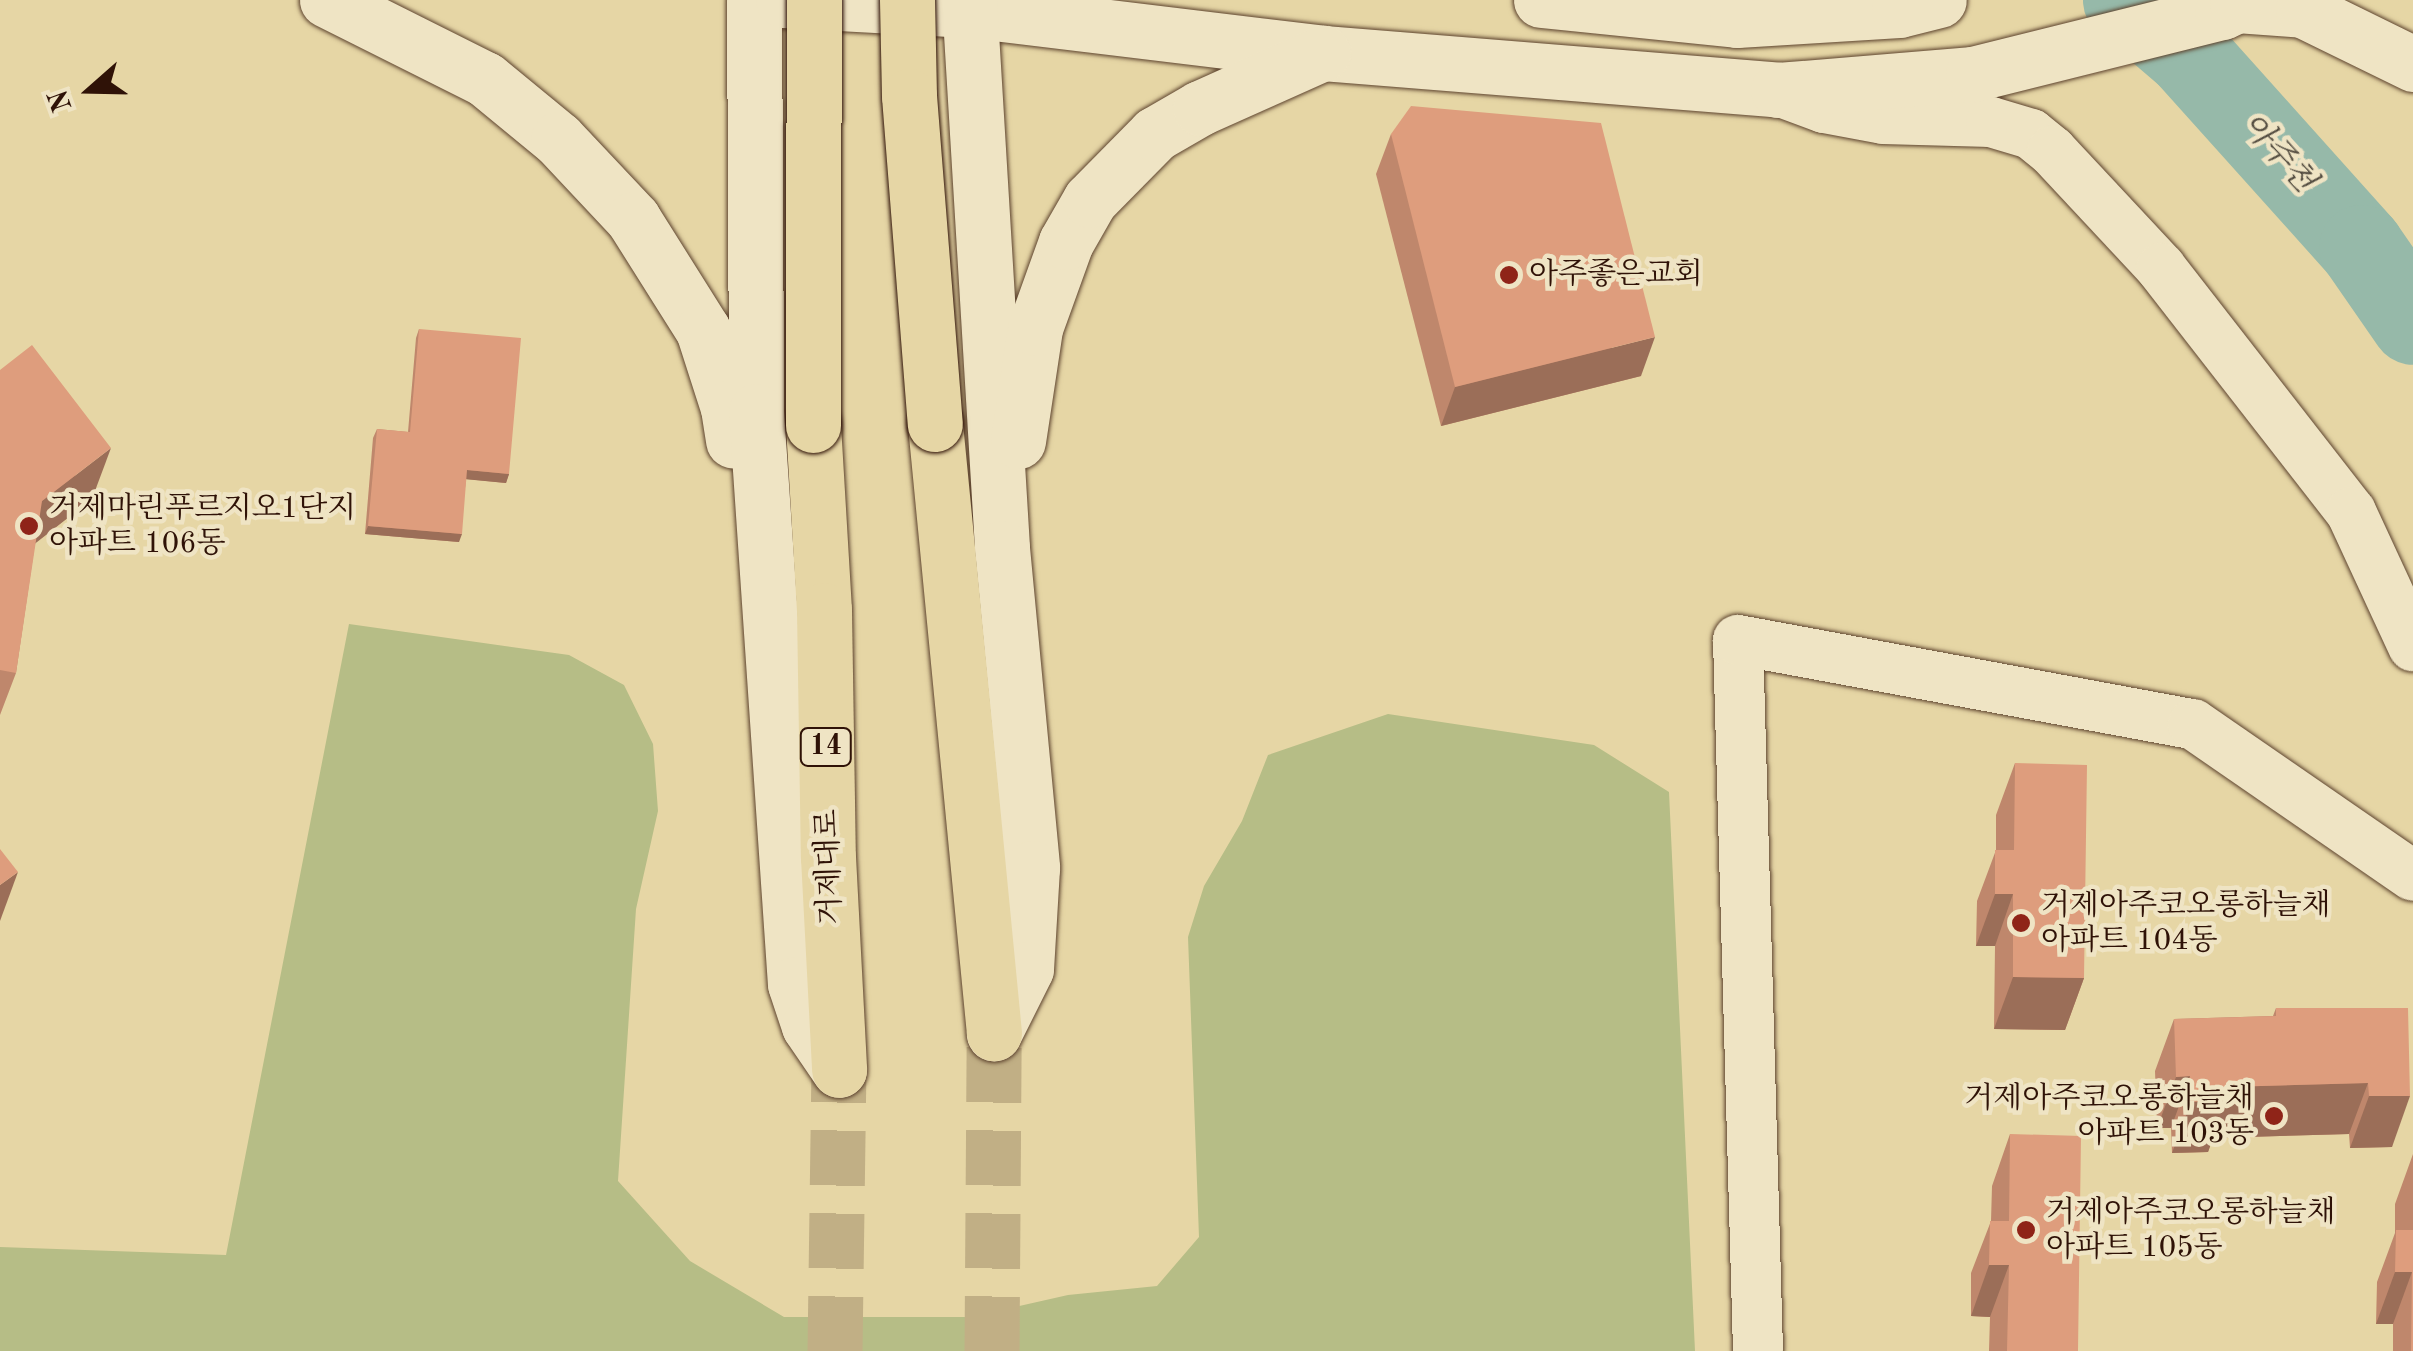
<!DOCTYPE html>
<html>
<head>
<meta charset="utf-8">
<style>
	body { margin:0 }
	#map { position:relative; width:2413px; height:1351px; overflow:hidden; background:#e6d6a5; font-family:"Old Standard TT","Noto Serif KR",serif }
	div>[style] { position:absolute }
	.green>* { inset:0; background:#b6bd86 }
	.river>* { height:85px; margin:-42.5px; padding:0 42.5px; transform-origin:42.5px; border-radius:42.5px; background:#96b9a9 }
	.highway-tunnel>* { height:55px; margin-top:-27.5px; transform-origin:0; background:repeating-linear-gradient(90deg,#c1af85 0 55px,transparent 0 83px) }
	.roads { filter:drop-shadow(0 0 2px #5d432e) drop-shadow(0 0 2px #5d432e) }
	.street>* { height:50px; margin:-25px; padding:0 25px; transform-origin:25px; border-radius:25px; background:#efe4c4 }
	.secondary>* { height:55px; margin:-27.5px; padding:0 27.5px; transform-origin:27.5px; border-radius:27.5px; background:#efe4c4 }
	.highway>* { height:55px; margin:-27.5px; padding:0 27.5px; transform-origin:27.5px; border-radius:27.5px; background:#e6d6a5 }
	.bridges { filter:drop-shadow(0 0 2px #2f1207) drop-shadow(0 0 2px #2f1207) }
	.highway-bridge>* { height:55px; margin:-27.5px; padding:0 27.5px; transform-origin:27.5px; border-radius:27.5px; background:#e6d6a5 }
	.wall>* { inset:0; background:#bf876c }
	.shaded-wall>* { inset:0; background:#9b6e58 }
	.building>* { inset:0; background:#de9d7d }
	.dots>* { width:28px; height:28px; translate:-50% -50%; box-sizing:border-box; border:5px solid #efe4c4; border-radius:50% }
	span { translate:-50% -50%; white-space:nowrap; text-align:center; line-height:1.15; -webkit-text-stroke:9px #efe4c4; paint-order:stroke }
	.shield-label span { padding:2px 8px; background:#efe4c4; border:2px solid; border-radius:8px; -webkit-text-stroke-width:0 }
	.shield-label { font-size:28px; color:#2f1207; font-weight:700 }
	.poi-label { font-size:30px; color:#2f1207 }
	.left { translate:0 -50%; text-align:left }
	.right { translate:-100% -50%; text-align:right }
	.street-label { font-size:30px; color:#2f1207 }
	.water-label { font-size:32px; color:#534c40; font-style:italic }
	.north { position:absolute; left:40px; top:40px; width:100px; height:100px; -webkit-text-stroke:8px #efe4c4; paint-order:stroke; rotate:250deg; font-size:28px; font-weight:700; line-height:40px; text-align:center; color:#2f1207 }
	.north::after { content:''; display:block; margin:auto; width:35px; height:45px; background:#2f1207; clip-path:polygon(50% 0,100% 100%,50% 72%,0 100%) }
</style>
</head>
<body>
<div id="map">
	<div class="green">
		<i style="clip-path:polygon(349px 624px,569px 655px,624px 685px,653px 744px,658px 811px,636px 909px,618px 1181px,690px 1261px,784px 1317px,971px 1317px,1068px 1295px,1157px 1286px,1199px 1237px,1188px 937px,1204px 886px,1242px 821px,1268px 755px,1388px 714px,1594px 745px,1669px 792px,1695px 1351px,0 1351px,0 1247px,226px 1255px)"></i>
	</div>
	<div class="river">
		<i style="left:2125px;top:0;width:83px;rotate:40.6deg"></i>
		<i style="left:2188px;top:54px;width:259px;rotate:48.1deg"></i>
		<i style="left:2361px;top:247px;width:91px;rotate:55.3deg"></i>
	</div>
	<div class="highway-tunnel">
		<i style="left:835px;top:1351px;width:281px;rotate:-89.2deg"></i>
		<i style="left:992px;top:1351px;width:318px;rotate:-89.6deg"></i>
	</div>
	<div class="roads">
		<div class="street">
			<i style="left:1781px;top:92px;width:46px;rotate:20.4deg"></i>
			<i style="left:1824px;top:108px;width:60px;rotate:10.6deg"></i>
			<i style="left:1883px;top:119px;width:108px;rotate:1.6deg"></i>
			<i style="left:1991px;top:122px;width:42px;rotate:16.7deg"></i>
			<i style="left:2031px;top:134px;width:27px;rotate:39deg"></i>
			<i style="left:2052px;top:151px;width:160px;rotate:47deg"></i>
			<i style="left:2161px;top:268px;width:309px;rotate:52.1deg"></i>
			<i style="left:2351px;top:512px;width:148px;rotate:65.2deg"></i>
			<i style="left:1758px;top:1351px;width:711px;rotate:-91.61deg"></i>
			<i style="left:1738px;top:640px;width:463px;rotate:10.5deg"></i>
			<i style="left:2193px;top:724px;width:267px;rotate:34.6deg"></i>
		</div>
		<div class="secondary">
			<i style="left:327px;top:0;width:177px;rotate:26.6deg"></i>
			<i style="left:485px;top:79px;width:94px;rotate:39.4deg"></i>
			<i style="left:558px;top:139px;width:110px;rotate:46.8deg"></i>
			<i style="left:633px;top:219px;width:131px;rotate:57.8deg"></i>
			<i style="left:703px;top:330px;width:82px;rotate:72.2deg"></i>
			<i style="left:728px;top:408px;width:33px;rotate:81deg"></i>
			<i style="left:754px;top:0;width:411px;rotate:89.7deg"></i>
			<i style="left:756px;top:411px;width:574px;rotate:86.11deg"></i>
			<i style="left:795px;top:984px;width:44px;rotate:71.6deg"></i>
			<i style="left:809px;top:1026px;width:53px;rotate:55.7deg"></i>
			<i style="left:783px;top:0;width:186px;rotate:3.1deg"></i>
			<i style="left:969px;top:10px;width:357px;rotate:6.9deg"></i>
			<i style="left:1323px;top:53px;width:457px;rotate:4.6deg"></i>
			<i style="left:1778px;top:90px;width:196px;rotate:-4.7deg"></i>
			<i style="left:1973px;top:74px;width:257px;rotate:-14deg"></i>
			<i style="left:2222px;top:12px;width:29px;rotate:-25deg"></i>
			<i style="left:969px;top:0;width:549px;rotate:86.55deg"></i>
			<i style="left:1002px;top:548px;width:321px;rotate:84.6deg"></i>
			<i style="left:1032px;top:868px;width:101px;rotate:93.4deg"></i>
			<i style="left:1026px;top:969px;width:72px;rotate:116.6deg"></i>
			<i style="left:1541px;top:0;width:197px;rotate:5.8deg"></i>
			<i style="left:1737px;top:20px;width:162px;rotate:-3.5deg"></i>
			<i style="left:1899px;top:10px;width:41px;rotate:-14deg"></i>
			<i style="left:2237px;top:5px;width:66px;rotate:4.3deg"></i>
			<i style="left:2303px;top:10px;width:123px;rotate:26.1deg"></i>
			<i style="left:1018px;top:441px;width:114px;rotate:-81.4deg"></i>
			<i style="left:1035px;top:328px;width:91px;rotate:-70.2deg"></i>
			<i style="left:1066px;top:242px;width:48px;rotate:-60.3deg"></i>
			<i style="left:1090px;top:200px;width:93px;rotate:-45.4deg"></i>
			<i style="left:1155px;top:134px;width:52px;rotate:-30deg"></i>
			<i style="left:1200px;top:108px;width:135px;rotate:-24.1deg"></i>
		</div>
		<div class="highway">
			<i style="left:935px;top:424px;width:612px;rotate:84.47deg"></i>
			<i style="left:813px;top:425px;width:185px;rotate:86.6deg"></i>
			<i style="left:824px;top:610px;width:247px;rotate:89.1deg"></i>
			<i style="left:828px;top:857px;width:213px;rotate:87deg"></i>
		</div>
	</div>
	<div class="bridges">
		<div class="highway-bridge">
			<i style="left:907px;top:0;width:96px;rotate:88.8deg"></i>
			<i style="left:909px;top:96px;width:329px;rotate:85.5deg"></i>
			<i style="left:813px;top:425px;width:425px;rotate:-89.9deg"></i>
		</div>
	</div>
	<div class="wall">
		<i style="clip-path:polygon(1391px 134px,1641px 376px,1441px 426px,1376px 174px)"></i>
		<i style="clip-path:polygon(419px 329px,509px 474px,506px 483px,466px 479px,459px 542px,365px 534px,373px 438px,377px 429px,408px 432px,416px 338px)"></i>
		<i style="clip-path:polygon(0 370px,92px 499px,35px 543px,16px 673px,0 715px)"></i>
		<i style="clip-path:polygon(2015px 763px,2084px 978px,2065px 1030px,1994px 1029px,1995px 946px,1976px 946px,1977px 901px,1996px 850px,1996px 815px)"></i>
		<i style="clip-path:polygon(2276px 1008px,2408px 1008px,2392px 1147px,2350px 1148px,2349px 1134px,2213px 1138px,2208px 1152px,2172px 1153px,2171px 1128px,2157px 1128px,2155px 1071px,2174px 1019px,2273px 1016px)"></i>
		<i style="clip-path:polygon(2010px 1134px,2078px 1351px,1989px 1351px,1990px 1317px,1971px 1316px,1971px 1273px,1991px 1221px,1992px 1186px)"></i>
		<i style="clip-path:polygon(2413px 1154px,2413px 1351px,2393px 1351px,2393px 1324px,2376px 1324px,2377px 1282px,2395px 1233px,2395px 1204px)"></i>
	</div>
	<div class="shaded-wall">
		<i style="clip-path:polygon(1655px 337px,1641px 376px,1441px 426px,1455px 387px)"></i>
		<i style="clip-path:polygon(111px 448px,92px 499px,23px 553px,42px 501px)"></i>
		<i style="clip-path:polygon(467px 470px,509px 474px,506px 483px,464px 479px)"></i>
		<i style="clip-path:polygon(368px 526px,462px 534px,459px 542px,365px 534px)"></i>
		<i style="clip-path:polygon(18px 872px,0 921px,0 885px)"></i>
		<i style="clip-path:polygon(1995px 894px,2013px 894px,1995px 946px,1976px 946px)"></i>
		<i style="clip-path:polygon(2013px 977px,2084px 978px,2065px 1030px,1994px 1029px)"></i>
		<i style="clip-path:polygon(2190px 1076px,2171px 1128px,2157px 1128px,2176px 1077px)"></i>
		<i style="clip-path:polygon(2368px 1083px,2349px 1134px,2213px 1138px,2208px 1152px,2172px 1153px,2191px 1102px,2226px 1087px)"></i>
		<i style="clip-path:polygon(2369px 1096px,2410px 1096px,2392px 1147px,2350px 1148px)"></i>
		<i style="clip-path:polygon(1989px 1265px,2009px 1265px,1990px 1317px,1971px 1316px)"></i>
		<i style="clip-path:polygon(2395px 1272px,2412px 1272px,2393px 1324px,2376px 1324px)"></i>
	</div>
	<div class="building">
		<i style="clip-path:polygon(1411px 106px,1601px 123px,1655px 337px,1455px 387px,1391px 134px)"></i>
		<i style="clip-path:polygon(419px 329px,521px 338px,509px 474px,467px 470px,462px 534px,368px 526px,377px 429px,410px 432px)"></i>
		<i style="clip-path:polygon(32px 345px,111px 448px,42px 501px,16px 673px,0 670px,0 370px)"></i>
		<i style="clip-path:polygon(2015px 763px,2087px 765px,2084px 978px,2013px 977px,2013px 894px,1995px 894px,1995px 850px,2014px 850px)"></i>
		<i style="clip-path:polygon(0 849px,18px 872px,0 885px)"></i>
		<i style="clip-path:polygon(2276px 1008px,2408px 1008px,2410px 1096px,2369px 1096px,2368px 1083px,2226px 1087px,2227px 1100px,2191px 1102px,2190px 1076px,2176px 1077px,2174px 1019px,2276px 1016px)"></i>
		<i style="clip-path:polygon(2010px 1134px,2081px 1136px,2078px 1351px,2007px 1351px,2009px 1265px,1989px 1265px,1990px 1221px,2009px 1221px)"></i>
		<i style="clip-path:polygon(2396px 1230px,2413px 1230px,2413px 1351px,2411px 1351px,2412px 1272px,2395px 1272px)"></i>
	</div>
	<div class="dots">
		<i style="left:1509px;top:275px;background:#8f2418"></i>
		<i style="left:29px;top:526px;background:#8f2418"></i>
		<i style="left:2021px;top:923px;background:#8f2418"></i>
		<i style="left:2274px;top:1116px;background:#8f2418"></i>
		<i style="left:2026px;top:1230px;background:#8f2418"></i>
	</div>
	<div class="shield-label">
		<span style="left:826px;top:747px">14</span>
	</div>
	<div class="poi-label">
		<span class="left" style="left:1529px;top:275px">아주좋은교회</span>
		<span class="left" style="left:49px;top:526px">거제마린푸르지오1단지<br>아파트 106동</span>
		<span class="left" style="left:2041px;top:923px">거제아주코오롱하늘채<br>아파트 104동</span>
		<span class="right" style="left:2254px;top:1116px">거제아주코오롱하늘채<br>아파트 103동</span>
		<span class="left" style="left:2046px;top:1230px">거제아주코오롱하늘채<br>아파트 105동</span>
	</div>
	<div class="street-label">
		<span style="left:830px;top:867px;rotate:-92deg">거제대로</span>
	</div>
	<div class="water-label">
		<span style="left:2277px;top:154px;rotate:48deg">아주천</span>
	</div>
	<div class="north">N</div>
</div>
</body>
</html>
